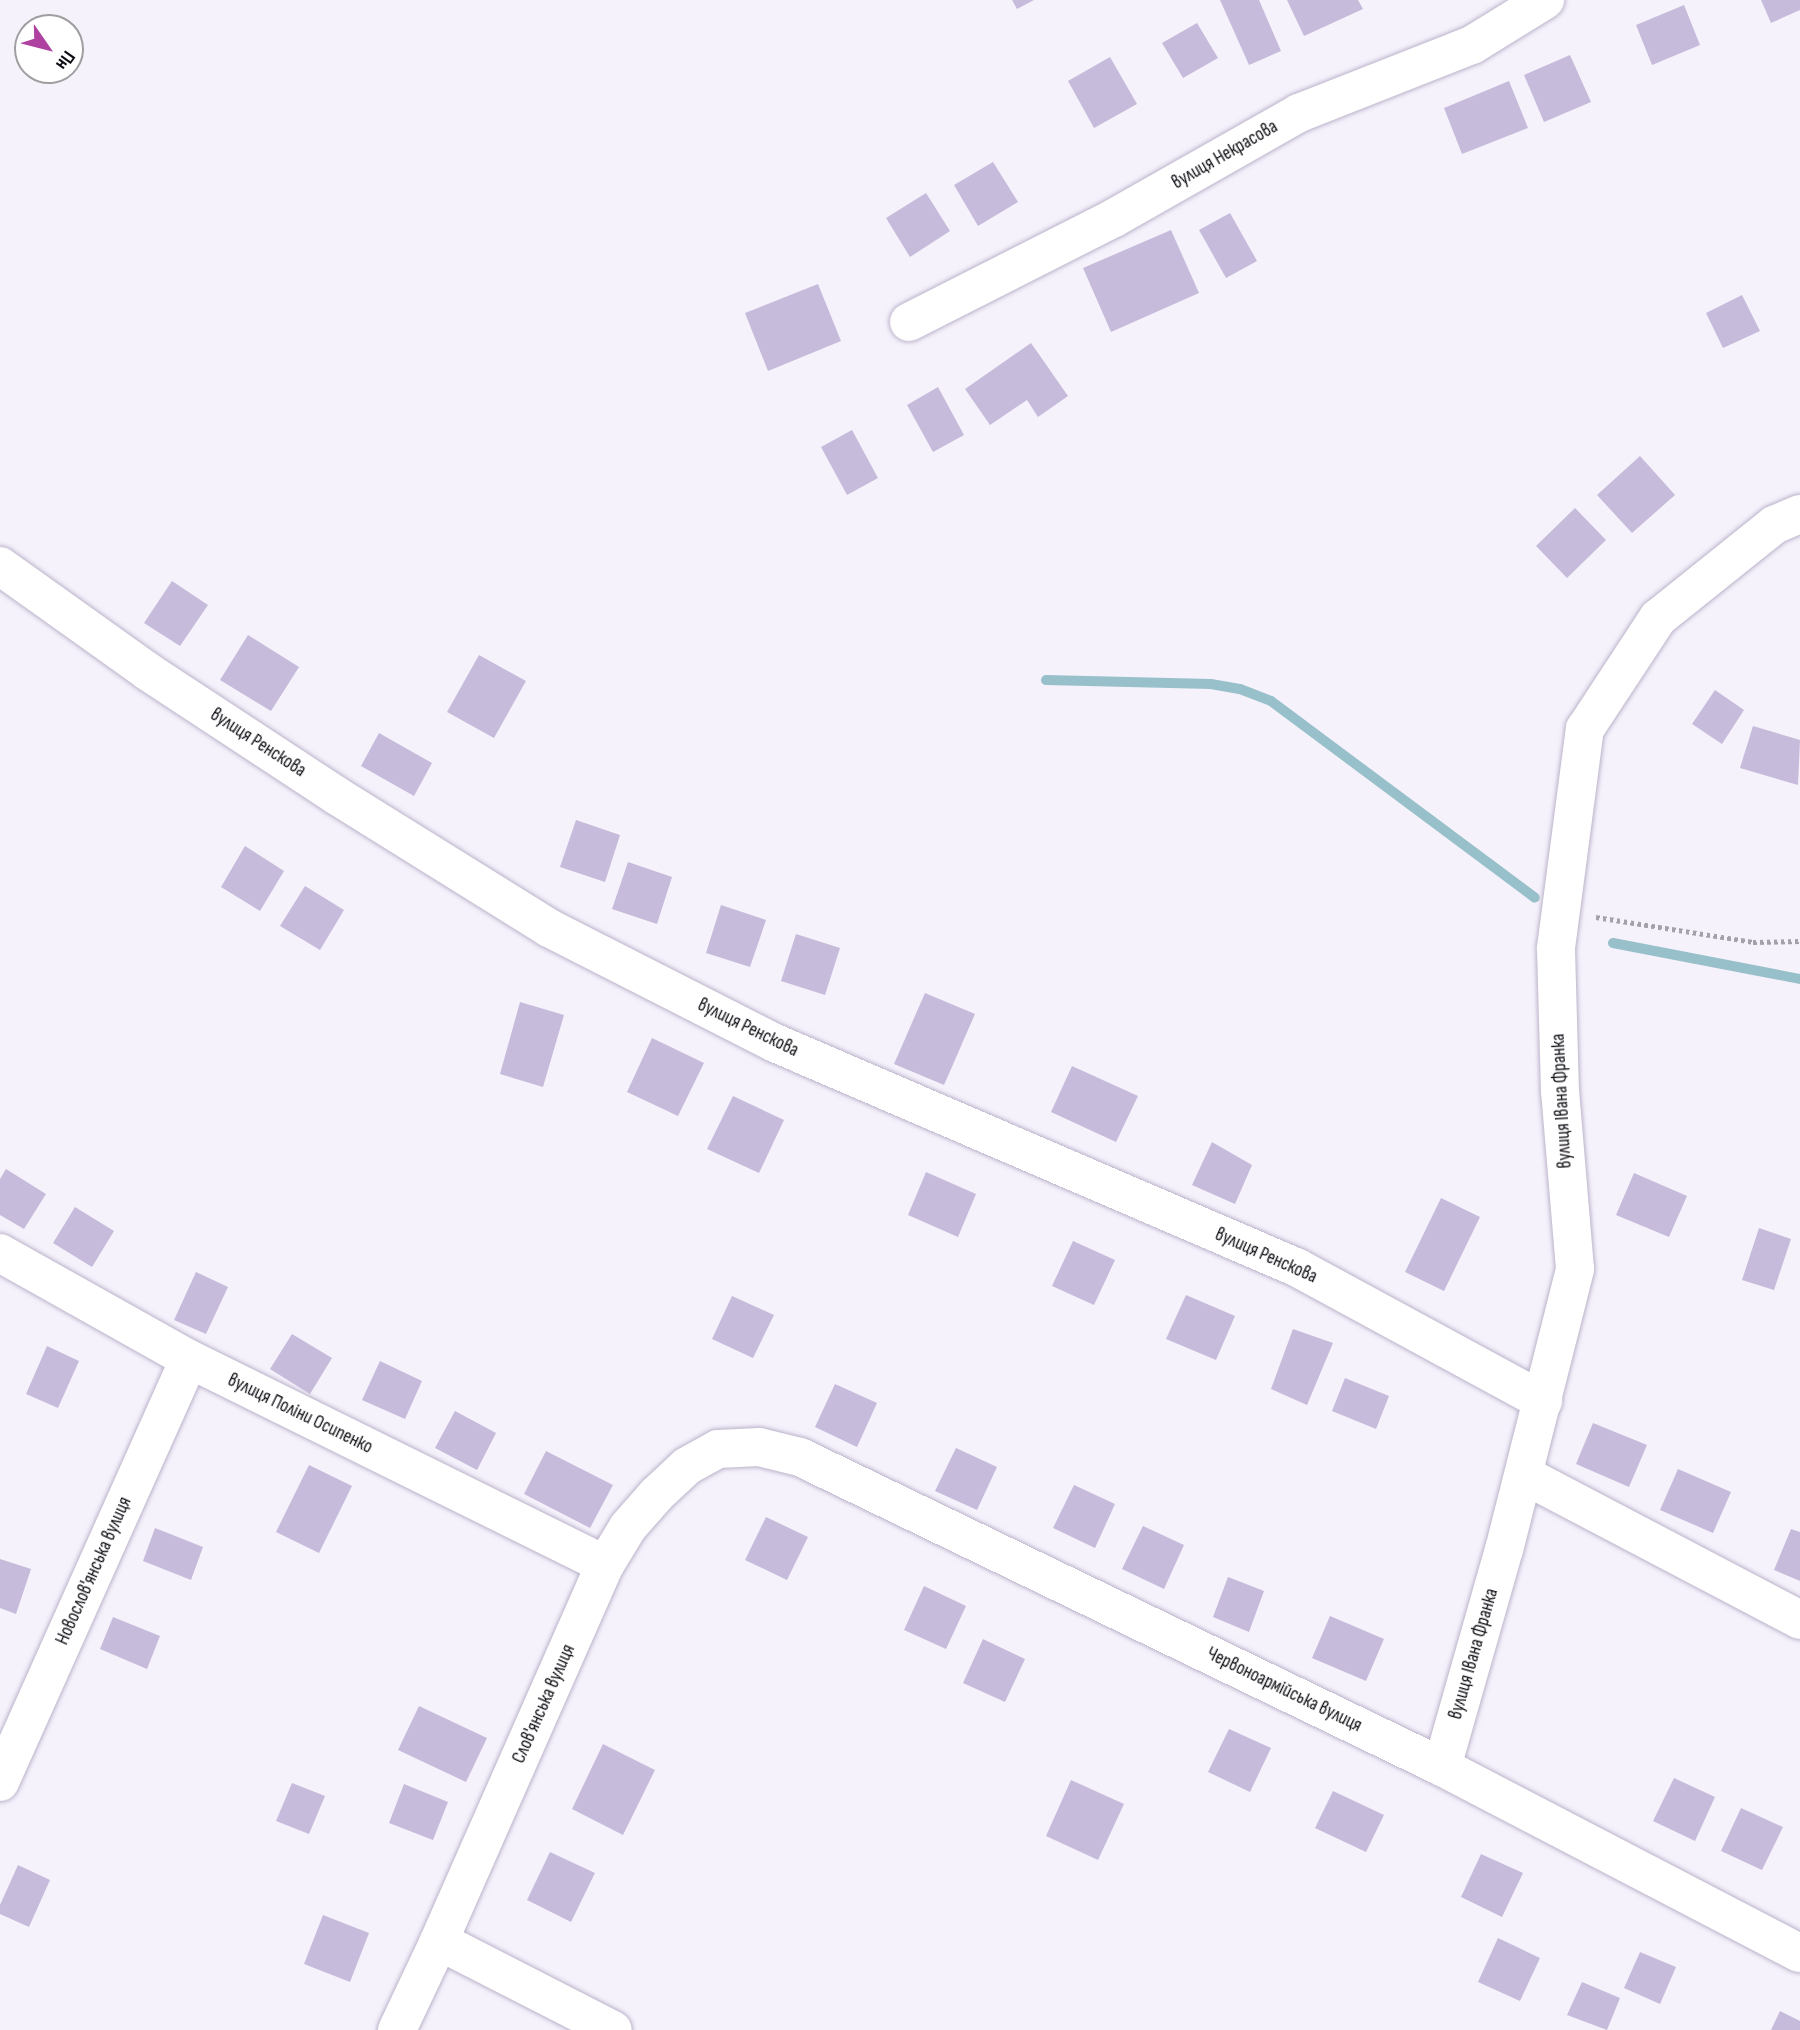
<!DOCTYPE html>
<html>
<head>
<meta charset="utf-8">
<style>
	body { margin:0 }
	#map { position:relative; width:1800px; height:2030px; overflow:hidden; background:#f6f2fc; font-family:"Sofia Sans Condensed",sans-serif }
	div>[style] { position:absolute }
	.stream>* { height:10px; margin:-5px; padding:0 5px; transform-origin:5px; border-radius:5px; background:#98c0ca }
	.building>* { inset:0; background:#c6bbda }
	.path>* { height:4.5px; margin-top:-2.25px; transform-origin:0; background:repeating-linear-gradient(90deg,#a4a1a9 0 3.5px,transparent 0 7px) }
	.roads { filter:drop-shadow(0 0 2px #bbb3ca) drop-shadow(0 0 2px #bbb3ca) }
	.street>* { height:38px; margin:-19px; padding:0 19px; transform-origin:19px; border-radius:19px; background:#fff }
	span { translate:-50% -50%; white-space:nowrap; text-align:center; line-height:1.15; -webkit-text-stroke:5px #fff; paint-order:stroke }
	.street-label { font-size:19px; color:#100d14 }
	.north { position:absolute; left:14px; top:14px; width:70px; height:70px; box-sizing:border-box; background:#fff; border:2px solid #9f9ea1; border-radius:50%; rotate:125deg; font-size:19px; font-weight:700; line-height:28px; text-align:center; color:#100d14 }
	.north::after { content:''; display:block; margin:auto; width:24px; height:32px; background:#af41a0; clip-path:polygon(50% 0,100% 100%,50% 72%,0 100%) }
</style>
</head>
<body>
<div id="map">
	<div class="stream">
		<i style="left:1046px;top:680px;width:165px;rotate:1.4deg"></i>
		<i style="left:1211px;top:684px;width:29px;rotate:10deg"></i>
		<i style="left:1240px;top:689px;width:33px;rotate:21deg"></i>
		<i style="left:1271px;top:701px;width:329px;rotate:36.7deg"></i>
		<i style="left:1613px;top:943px;width:190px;rotate:10.9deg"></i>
	</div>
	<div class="building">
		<i style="clip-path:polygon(1012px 0,1034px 0,1017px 9px)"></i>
		<i style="clip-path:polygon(1220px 0,1259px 0,1281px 51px,1249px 65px)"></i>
		<i style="clip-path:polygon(1287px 0,1358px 0,1363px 9px,1304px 36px)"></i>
		<i style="clip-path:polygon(1761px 0,1800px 0,1800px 10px,1771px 23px)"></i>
		<i style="clip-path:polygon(1684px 5px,1700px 45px,1652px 65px,1636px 25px)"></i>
		<i style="clip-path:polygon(1197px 23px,1218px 58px,1183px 78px,1162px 43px)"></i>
		<i style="clip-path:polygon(1570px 55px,1591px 102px,1544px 122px,1524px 75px)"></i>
		<i style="clip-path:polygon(1110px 57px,1137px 104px,1094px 128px,1068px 81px)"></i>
		<i style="clip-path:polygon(1509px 81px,1528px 128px,1462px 154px,1444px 108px)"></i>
		<i style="clip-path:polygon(993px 162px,1018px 202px,978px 226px,954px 185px)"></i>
		<i style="clip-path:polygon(926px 193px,950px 231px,910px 257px,886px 218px)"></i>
		<i style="clip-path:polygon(1230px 213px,1257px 261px,1226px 278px,1199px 230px)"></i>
		<i style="clip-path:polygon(1171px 230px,1199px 293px,1111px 332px,1083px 268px)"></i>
		<i style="clip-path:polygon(818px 284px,841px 341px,768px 371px,745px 313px)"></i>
		<i style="clip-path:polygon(1742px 295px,1760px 331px,1723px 348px,1706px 313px)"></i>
		<i style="clip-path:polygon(1031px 343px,1068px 396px,1038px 417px,1027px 400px,990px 425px,965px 389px)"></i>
		<i style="clip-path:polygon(938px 387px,964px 435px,933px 452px,907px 405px)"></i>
		<i style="clip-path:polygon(852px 430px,878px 478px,847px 495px,821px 447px)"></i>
		<i style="clip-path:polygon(1640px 456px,1675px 495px,1632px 533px,1597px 495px)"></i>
		<i style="clip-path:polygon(1575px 508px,1606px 540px,1567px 578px,1536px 546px)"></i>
		<i style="clip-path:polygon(172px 581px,208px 605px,180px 646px,144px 623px)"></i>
		<i style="clip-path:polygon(248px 635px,299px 667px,271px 711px,220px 680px)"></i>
		<i style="clip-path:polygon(479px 655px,526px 681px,494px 738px,447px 712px)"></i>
		<i style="clip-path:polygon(1715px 690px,1744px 710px,1722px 744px,1692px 724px)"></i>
		<i style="clip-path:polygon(1753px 726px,1800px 740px,1798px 785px,1740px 768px)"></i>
		<i style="clip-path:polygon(379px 733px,432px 763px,414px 796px,361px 766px)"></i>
		<i style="clip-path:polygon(576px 820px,620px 835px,605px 882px,560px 867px)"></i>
		<i style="clip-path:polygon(245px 846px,284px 871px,260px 911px,221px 887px)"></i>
		<i style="clip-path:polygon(628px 862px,672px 877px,657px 924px,612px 909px)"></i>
		<i style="clip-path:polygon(305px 886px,344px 910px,320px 950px,280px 926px)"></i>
		<i style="clip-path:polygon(721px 905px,766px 920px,750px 967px,706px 953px)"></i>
		<i style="clip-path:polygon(796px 934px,840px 948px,825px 995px,781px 981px)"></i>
		<i style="clip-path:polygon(925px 993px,975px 1014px,944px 1085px,894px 1064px)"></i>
		<i style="clip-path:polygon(520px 1002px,564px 1015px,543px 1087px,500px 1074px)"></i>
		<i style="clip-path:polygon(652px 1038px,704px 1063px,678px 1116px,627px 1092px)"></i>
		<i style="clip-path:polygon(1072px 1066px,1138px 1096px,1116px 1142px,1051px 1112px)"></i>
		<i style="clip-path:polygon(733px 1096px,784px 1120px,759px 1173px,707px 1149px)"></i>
		<i style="clip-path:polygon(1212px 1142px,1252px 1165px,1235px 1204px,1192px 1185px)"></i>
		<i style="clip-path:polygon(6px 1169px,46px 1194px,24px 1229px,0 1215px,0 1179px)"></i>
		<i style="clip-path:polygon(926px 1172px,976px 1194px,958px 1237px,908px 1215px)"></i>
		<i style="clip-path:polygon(1634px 1173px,1687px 1196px,1669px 1237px,1616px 1215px)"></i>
		<i style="clip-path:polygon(1441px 1198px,1480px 1217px,1444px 1291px,1405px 1272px)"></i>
		<i style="clip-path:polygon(75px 1207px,114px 1231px,92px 1267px,53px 1243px)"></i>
		<i style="clip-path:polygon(1759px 1228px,1791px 1239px,1774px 1290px,1742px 1280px)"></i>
		<i style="clip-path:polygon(1073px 1241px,1115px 1260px,1094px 1305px,1052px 1286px)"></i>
		<i style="clip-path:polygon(196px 1272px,228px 1287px,206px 1334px,174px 1320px)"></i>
		<i style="clip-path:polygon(1186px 1295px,1235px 1316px,1216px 1360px,1166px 1339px)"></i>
		<i style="clip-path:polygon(732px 1296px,774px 1315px,753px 1358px,712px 1339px)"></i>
		<i style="clip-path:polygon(1293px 1329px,1333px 1343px,1307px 1405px,1271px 1389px)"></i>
		<i style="clip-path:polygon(292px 1334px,332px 1358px,310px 1394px,270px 1369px)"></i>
		<i style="clip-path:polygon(47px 1346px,79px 1361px,58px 1408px,26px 1394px)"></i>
		<i style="clip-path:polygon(380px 1361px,422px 1381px,405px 1419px,362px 1400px)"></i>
		<i style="clip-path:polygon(1345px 1378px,1389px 1396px,1376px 1429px,1332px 1411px)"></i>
		<i style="clip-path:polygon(835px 1384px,877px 1403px,857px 1447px,815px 1427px)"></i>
		<i style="clip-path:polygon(455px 1411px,496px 1433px,477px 1470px,435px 1448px)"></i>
		<i style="clip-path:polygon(1593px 1423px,1647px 1445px,1629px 1487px,1576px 1464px)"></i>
		<i style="clip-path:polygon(956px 1448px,997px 1467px,977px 1510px,935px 1491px)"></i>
		<i style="clip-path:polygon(546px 1451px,613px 1485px,590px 1528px,524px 1494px)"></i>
		<i style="clip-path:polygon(309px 1465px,352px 1486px,319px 1553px,276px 1532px)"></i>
		<i style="clip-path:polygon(1678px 1469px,1731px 1492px,1713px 1533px,1660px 1510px)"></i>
		<i style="clip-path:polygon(1074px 1485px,1115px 1504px,1095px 1548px,1053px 1528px)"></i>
		<i style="clip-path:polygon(766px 1517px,808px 1537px,787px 1580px,745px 1560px)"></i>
		<i style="clip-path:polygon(1143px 1526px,1184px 1545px,1164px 1589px,1122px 1569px)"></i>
		<i style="clip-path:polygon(155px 1528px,203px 1547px,191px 1580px,143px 1561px)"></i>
		<i style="clip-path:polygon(1791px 1529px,1800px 1532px,1800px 1581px,1774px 1570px)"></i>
		<i style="clip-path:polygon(0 1559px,31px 1569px,16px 1614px,0 1608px)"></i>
		<i style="clip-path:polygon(1228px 1577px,1264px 1591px,1249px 1632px,1213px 1617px)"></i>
		<i style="clip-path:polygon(924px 1586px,966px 1606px,946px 1649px,904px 1630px)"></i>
		<i style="clip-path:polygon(1330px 1616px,1384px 1639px,1366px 1681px,1312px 1658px)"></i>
		<i style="clip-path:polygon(113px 1617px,160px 1636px,147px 1669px,100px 1649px)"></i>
		<i style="clip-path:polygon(983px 1639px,1025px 1659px,1005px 1702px,963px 1683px)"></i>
		<i style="clip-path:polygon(419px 1706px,487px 1738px,466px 1782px,398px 1750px)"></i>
		<i style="clip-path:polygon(1229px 1729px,1271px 1748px,1250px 1792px,1208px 1772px)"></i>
		<i style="clip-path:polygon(603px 1744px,655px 1770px,623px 1835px,572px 1809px)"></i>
		<i style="clip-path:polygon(1674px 1778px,1715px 1797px,1695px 1841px,1653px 1821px)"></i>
		<i style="clip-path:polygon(1071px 1780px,1124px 1804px,1098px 1860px,1046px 1836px)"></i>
		<i style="clip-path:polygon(292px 1783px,325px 1796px,309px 1834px,276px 1821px)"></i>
		<i style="clip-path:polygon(404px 1784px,448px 1802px,433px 1840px,389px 1823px)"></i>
		<i style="clip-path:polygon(1333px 1791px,1384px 1815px,1366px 1852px,1315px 1828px)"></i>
		<i style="clip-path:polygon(1741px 1808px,1783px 1827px,1762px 1870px,1721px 1851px)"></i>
		<i style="clip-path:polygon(550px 1852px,595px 1873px,571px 1922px,527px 1900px)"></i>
		<i style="clip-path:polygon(1481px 1854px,1523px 1873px,1502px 1917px,1461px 1897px)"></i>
		<i style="clip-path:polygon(18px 1865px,50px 1880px,29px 1927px,0 1914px,0 1905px)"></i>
		<i style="clip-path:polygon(323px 1915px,369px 1933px,350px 1982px,304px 1964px)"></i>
		<i style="clip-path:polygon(1498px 1938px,1540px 1958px,1520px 2001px,1478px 1982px)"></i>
		<i style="clip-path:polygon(1640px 1952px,1676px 1967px,1660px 2004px,1624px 1988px)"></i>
		<i style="clip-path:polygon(1582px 1982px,1620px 1998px,1607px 2030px,1567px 2015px)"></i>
		<i style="clip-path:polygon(1780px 2011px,1800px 2021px,1800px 2030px,1771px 2030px)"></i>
	</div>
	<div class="path">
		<i style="left:1596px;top:917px;width:159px;rotate:9deg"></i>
		<i style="left:1753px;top:942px;width:47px;rotate:-1.2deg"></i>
	</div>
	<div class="roads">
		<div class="street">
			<i style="left:909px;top:322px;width:230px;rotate:-26.9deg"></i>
			<i style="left:1114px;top:218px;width:213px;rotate:-29.6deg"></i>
			<i style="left:1299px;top:113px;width:186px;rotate:-21.5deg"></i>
			<i style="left:1472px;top:45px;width:86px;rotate:-31.7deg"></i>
			<i style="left:0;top:566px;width:181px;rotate:35.5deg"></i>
			<i style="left:147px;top:671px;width:227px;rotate:33.3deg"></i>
			<i style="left:337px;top:796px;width:250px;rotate:31.9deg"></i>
			<i style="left:549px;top:928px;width:254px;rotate:27deg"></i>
			<i style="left:775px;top:1043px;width:569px;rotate:23.28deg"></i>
			<i style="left:1298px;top:1268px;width:279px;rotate:28.5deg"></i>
			<i style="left:0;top:1253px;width:217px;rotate:29.3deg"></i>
			<i style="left:189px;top:1359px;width:464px;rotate:26.3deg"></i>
			<i style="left:1524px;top:1475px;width:312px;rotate:27.7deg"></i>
			<i style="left:1442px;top:1767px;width:226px;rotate:-74.1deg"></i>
			<i style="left:1504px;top:1550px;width:290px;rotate:-75.8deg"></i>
			<i style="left:1575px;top:1269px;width:178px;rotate:-94.8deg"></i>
			<i style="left:1560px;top:1092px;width:144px;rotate:-91.6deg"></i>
			<i style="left:1556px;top:948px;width:221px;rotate:-82.5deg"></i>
			<i style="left:1585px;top:729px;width:133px;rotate:-56.7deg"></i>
			<i style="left:1658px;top:618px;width:149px;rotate:-38.7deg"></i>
			<i style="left:1774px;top:525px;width:28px;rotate:-23deg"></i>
			<i style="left:0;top:1782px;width:463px;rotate:-65.9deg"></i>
			<i style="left:439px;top:1941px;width:195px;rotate:27.1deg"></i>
			<i style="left:397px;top:2030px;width:98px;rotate:-64.7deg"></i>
			<i style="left:439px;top:1941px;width:411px;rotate:-66.2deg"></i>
			<i style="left:605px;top:1565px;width:44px;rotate:-58.8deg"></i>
			<i style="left:628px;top:1527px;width:43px;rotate:-48.8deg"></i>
			<i style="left:656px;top:1495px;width:42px;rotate:-43.1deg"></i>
			<i style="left:687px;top:1466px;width:35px;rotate:-29deg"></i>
			<i style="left:718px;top:1449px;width:41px;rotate:-2.8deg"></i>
			<i style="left:759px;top:1447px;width:42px;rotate:13.7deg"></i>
			<i style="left:800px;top:1457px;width:713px;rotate:25.77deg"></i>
			<i style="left:1442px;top:1767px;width:403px;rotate:27.5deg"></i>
		</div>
	</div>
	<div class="street-label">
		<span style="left:1225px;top:155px;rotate:-30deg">вулиця Некрасова</span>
		<span style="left:258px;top:743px;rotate:33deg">вулиця Ренскова</span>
		<span style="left:748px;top:1028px;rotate:26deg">вулиця Ренскова</span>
		<span style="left:1562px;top:1101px;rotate:-93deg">вулиця Івана Франка</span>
		<span style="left:1266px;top:1256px;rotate:24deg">вулиця Ренскова</span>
		<span style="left:300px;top:1414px;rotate:26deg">вулиця Поліни Осипенко</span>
		<span style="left:94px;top:1571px;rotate:-66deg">Новослов'янська вулиця</span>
		<span style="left:1474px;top:1654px;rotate:-74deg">вулиця Івана Франка</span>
		<span style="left:1284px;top:1690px;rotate:26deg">Червоноармійська вулиця</span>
		<span style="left:544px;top:1704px;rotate:-66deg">Слов'янська вулиця</span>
	</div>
	<div class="north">Пн</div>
</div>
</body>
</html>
